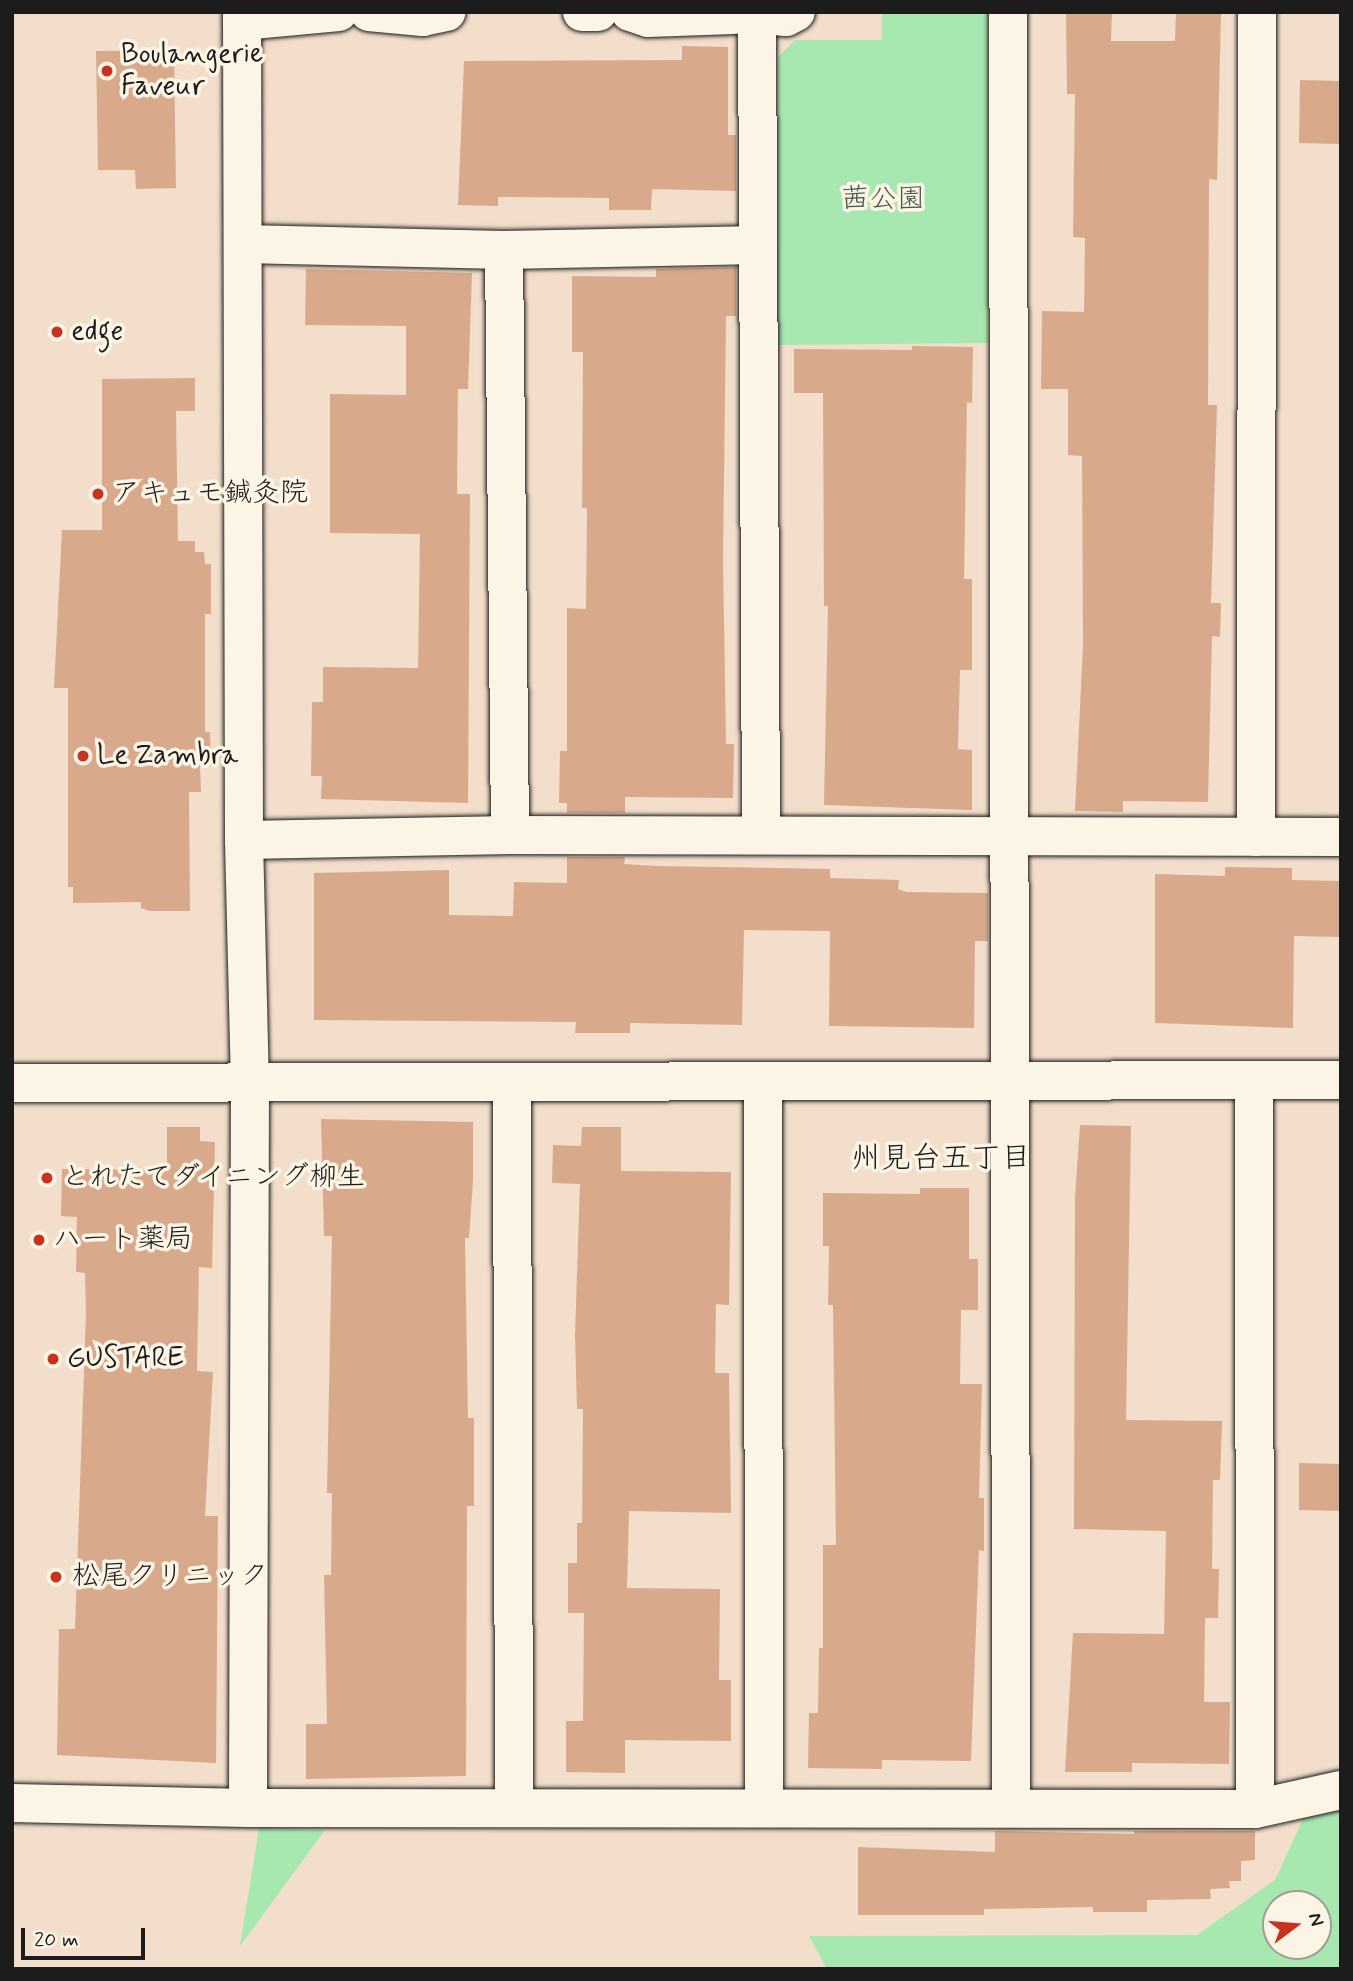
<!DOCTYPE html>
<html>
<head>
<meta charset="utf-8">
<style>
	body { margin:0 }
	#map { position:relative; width:1353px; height:1981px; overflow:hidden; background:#f2deca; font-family:Mynerve,"Klee One",sans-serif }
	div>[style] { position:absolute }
	.green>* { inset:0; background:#a7e8b1 }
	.building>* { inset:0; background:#d9a98c }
	.roads { filter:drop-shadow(0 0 2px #1c1c1c) drop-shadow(0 0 2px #1c1c1c) }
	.minor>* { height:38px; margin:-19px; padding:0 19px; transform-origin:19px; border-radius:19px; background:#fcf5e5 }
	.dots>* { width:19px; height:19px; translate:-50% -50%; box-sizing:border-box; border:4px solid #fcf5e5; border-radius:50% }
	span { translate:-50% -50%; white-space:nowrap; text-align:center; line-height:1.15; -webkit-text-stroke:7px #fcf5e5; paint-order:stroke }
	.poi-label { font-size:28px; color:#1c1c1c }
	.left { translate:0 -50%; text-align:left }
	.park-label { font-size:28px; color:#465949 }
	.neighbourhood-label { font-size:30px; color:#1c1c1c }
	.frame { position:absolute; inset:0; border:14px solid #1c1c1c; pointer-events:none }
	.north { position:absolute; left:1262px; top:1890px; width:70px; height:70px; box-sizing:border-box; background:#fcf5e5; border:2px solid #a29e95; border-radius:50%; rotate:74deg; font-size:19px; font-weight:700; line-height:28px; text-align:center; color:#1c1c1c }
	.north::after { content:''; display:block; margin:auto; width:24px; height:32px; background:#c8321e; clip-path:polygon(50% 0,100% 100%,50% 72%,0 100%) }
	.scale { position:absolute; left:21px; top:1928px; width:124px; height:32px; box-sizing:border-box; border:4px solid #1c1c1c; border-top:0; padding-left:9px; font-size:21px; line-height:24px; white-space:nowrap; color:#1c1c1c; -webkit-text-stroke:5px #fcf5e5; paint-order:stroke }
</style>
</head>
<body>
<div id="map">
	<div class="green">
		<i style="clip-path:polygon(882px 12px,988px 12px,988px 343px,777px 345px,778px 57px,795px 40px,882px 40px)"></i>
		<i style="clip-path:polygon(evenodd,1341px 1810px,1341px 1969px,827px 1969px,809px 1936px,1197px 1935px,1275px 1880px,1303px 1819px,1341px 1810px,1276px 1904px,1318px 1904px,1318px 1946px,1276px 1946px,1276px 1904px)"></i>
		<i style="clip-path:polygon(259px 1828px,325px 1830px,240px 1946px)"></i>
	</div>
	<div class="building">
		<i style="clip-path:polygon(1066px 12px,1112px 12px,1111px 41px,1175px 41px,1176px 12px,1221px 12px,1217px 180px,1209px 179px,1208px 405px,1217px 405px,1211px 603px,1221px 603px,1220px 637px,1212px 636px,1208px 802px,1123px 801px,1123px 812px,1075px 811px,1083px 645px,1082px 456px,1068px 455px,1068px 389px,1041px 389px,1042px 311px,1084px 312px,1085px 238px,1073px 237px,1075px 94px,1067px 94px)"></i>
		<i style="clip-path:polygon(682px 46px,728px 47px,728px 135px,736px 135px,736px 191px,652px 189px,651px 210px,609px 210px,609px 198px,498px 197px,498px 206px,458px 205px,464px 61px,682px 60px)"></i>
		<i style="clip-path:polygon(174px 50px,176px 188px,136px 189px,135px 170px,98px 170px,96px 51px)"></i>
		<i style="clip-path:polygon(1300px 80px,1341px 81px,1341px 144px,1299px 143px)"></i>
		<i style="clip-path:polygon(736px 267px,736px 316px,726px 316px,723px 560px,726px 744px,734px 744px,733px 798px,625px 797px,625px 813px,567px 813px,567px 803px,559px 803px,560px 751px,567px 751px,567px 608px,586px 609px,587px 508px,582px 508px,583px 352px,572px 352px,572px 276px,656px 277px,656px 269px)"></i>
		<i style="clip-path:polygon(306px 269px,472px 273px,468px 389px,458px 389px,457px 494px,470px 494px,468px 803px,321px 799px,322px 776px,311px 776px,312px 702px,323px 702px,323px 667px,418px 668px,420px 534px,330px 533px,330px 394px,406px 395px,406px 326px,305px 325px)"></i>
		<i style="clip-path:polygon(912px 346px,973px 347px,972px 403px,967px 402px,964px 579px,972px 579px,972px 670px,960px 670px,958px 749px,972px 750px,972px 810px,824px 805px,828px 606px,824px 606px,823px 393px,794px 393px,794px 349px,912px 350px)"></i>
		<i style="clip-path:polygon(195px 378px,195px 411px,176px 411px,178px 541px,195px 541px,195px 552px,204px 552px,205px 564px,211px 564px,211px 614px,205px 614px,205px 732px,210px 732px,211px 766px,200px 766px,201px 792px,189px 792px,190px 911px,150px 911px,141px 908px,141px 902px,73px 903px,73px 887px,68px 887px,68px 688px,54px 688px,62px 530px,102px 530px,102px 379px)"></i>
		<i style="clip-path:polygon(567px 857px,625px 857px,624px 864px,657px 866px,830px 869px,830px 878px,899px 880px,898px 889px,906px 892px,988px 893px,988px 941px,975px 941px,974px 1028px,829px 1026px,830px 931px,744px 930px,742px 1025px,630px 1023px,630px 1033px,575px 1033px,576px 1022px,314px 1020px,314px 873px,449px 870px,449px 915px,513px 916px,514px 882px,567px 883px)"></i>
		<i style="clip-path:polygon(1225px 867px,1292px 868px,1292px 880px,1341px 881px,1341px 937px,1294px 936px,1293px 1028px,1155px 1023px,1155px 874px,1225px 876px)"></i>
		<i style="clip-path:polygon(321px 1119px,473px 1122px,473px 1181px,469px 1238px,465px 1238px,468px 1418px,474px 1418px,474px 1506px,467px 1506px,466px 1776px,306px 1779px,306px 1724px,327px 1724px,324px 1575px,331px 1575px,332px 1493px,327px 1493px,332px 1236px,324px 1236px)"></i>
		<i style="clip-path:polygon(1080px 1125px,1131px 1126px,1126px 1420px,1222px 1421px,1220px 1480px,1213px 1480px,1212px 1569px,1219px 1569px,1218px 1618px,1205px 1618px,1204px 1702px,1230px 1702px,1229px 1764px,1132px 1763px,1132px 1772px,1065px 1772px,1073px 1633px,1164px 1634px,1166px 1531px,1074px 1529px,1075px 1197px)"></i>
		<i style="clip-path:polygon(167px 1127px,200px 1127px,200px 1141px,215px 1142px,212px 1268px,199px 1267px,197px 1371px,213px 1372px,205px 1516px,218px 1516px,216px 1763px,57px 1755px,59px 1629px,75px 1629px,86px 1313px,85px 1273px,76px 1272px,77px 1217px,61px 1216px,62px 1169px,167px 1170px)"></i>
		<i style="clip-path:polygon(582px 1127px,621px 1127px,621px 1171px,731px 1172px,729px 1305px,716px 1304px,715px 1373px,729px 1373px,731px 1513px,629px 1511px,627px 1588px,720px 1589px,719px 1680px,731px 1680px,731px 1741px,625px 1740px,625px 1773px,566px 1772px,566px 1721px,583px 1721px,584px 1613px,568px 1613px,568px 1563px,577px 1563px,577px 1523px,582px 1523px,583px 1409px,577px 1409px,575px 1335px,580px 1184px,552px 1183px,553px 1145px,581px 1146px)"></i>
		<i style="clip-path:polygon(920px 1188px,969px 1188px,969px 1259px,978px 1259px,978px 1310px,961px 1310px,960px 1384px,982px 1384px,979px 1498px,984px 1498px,984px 1551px,979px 1550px,971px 1761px,882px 1760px,882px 1769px,808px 1768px,809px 1713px,818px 1713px,819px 1648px,823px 1648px,823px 1545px,836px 1545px,833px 1305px,828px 1305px,829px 1246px,823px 1246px,823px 1193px,920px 1194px)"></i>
		<i style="clip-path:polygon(1299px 1463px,1341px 1464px,1341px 1511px,1299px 1510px)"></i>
		<i style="clip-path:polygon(995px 1831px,1134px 1834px,1134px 1831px,1255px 1831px,1255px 1860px,1241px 1861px,1241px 1881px,1229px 1881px,1230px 1888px,1210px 1889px,1211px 1899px,1147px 1900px,1147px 1912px,1093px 1912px,1093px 1907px,984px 1909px,984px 1915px,858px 1915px,858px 1847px,995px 1852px)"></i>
	</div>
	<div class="roads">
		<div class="minor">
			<i style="left:242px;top:12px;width:828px;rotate:89.86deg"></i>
			<i style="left:244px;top:840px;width:242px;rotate:88.6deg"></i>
			<i style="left:250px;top:1082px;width:726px;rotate:90.16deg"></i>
			<i style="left:369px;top:12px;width:54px;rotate:5.3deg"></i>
			<i style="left:423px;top:17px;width:24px;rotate:-12deg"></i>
			<i style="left:582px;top:12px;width:16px"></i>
			<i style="left:630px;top:12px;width:19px;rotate:18deg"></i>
			<i style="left:648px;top:18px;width:109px;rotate:-2.1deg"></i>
			<i style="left:757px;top:14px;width:29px;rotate:6deg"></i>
			<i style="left:786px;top:17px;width:11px;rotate:-27deg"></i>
			<i style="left:757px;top:12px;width:823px;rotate:89.72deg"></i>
			<i style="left:1008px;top:12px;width:1796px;rotate:89.9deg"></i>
			<i style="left:242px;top:21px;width:97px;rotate:-5.3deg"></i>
			<i style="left:243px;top:244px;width:261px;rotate:1.3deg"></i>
			<i style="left:504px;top:250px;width:254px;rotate:-1.1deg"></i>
			<i style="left:504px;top:250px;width:585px;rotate:89.41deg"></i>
			<i style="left:1256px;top:837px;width:825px;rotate:-89.93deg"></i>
			<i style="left:244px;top:840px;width:266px;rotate:-1.1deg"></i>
			<i style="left:510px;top:835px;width:831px;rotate:0.14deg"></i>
			<i style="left:763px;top:1081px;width:727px;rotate:89.92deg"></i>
			<i style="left:1254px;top:1081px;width:728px;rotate:89.92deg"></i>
			<i style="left:512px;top:1082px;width:724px;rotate:89.84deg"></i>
			<i style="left:12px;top:1083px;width:1329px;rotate:-0.13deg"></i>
			<i style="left:12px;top:1803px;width:236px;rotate:1.2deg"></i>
			<i style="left:248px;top:1808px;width:1007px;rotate:0.06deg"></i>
			<i style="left:1255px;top:1809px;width:88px;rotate:-12.5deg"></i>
		</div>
	</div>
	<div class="dots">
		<i style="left:107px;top:71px;background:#c8321e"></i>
		<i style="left:57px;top:332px;background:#c8321e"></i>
		<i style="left:98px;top:494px;background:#c8321e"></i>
		<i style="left:83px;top:756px;background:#c8321e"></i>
		<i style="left:47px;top:1178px;background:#c8321e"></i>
		<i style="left:39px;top:1240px;background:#c8321e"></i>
		<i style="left:53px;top:1359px;background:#c8321e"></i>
		<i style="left:56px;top:1577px;background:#c8321e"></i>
	</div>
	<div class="poi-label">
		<span class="left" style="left:121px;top:71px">Boulangerie<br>Faveur</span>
		<span class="left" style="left:71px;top:332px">edge</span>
		<span class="left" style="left:112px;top:494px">アキュモ鍼灸院</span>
		<span class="left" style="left:97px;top:756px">Le Zambra</span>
		<span class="left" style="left:61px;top:1178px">とれたてダイニング柳生</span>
		<span class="left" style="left:53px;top:1240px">ハート薬局</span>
		<span class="left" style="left:67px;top:1359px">GUSTARE</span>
		<span class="left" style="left:72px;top:1577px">松尾クリニック</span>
	</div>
	<div class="park-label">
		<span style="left:883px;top:200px">茜公園</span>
	</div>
	<div class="neighbourhood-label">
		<span style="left:941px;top:1159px">州見台五丁目</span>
	</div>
	<div class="frame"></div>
	<div class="north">N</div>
	<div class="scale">20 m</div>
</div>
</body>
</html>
